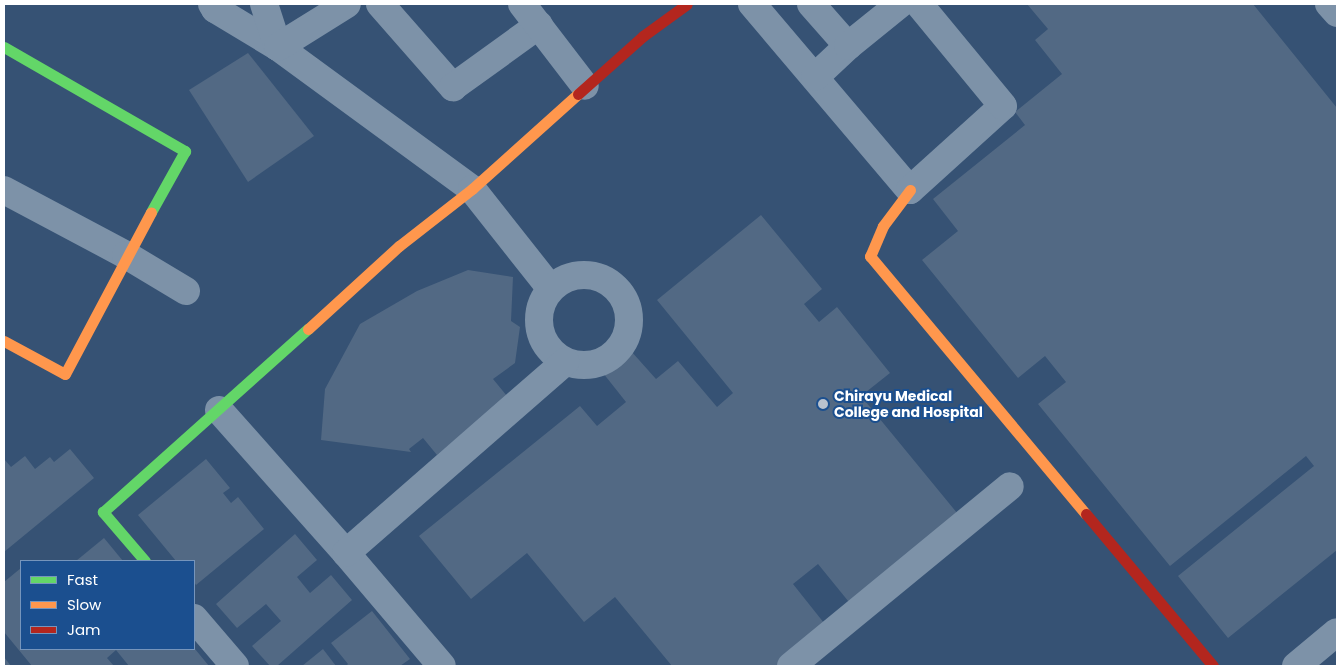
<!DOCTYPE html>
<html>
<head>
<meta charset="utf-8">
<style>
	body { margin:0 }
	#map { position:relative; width:1341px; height:670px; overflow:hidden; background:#365274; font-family:Poppins,sans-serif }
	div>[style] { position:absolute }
	.building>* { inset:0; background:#526984 }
	.street>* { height:28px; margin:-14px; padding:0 14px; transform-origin:14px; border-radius:14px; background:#7d92a8 }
	.street>.ring { margin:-14px; padding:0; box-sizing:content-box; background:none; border:28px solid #7d92a8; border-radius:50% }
	.fast>* { height:11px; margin:-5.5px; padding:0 5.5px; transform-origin:5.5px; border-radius:5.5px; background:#63d668 }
	.slow>* { height:11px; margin:-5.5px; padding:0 5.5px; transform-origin:5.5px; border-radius:5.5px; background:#ff974d }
	.jam>* { height:11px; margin:-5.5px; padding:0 5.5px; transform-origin:5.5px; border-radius:5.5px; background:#b3261e }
	.dots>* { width:14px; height:14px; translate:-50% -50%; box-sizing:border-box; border:2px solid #1b4f8f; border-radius:50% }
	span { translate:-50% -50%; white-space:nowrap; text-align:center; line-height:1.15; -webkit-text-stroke:4px #1b4f8f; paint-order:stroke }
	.poi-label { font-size:14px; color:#fff; font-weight:700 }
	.left { translate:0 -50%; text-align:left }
	.frame { position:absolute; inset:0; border:5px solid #fff; pointer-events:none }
	.legend { position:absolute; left:20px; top:560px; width:175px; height:90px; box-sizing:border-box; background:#1b4f8f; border:1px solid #7695bc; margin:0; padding:6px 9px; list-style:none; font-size:15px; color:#fff }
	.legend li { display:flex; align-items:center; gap:10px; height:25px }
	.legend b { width:25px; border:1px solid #7695bc }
</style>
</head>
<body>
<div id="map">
	<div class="building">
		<i style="clip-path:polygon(1027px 4px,1253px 4px,1337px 108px,1337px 550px,1228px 638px,1178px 576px,1314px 466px,1306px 456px,1170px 566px,1038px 404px,1066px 382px,1045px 356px,1018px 378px,922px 260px,958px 231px,933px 199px,1025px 125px,1015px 112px,1062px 74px,1035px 40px,1048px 29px)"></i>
		<i style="clip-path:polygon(248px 53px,314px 136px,248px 182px,189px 90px)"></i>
		<i style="clip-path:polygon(761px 215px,822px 289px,804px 304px,819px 322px,837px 307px,890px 373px,861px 396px,962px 519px,853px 607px,818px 564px,793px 584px,828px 628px,780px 666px,672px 666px,615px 597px,584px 622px,527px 553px,471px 599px,419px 536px,580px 406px,597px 426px,626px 402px,603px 373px,631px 351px,656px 379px,678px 361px,717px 407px,733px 393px,657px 300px)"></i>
		<i style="clip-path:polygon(468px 270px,513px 277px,511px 321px,520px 327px,515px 363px,493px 379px,507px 396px,437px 455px,423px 438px,409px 449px,411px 452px,321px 440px,325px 389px,360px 324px,417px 291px)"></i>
		<i style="clip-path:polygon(70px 449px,94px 478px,4px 552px,4px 459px,11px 467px,25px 456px,35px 469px,50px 457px,54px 462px)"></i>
		<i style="clip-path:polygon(206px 459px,230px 488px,223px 493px,231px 503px,238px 497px,264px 529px,196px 585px,194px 582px,194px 561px,176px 561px,138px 515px)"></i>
		<i style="clip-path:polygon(295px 534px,317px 560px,297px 577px,310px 593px,331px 575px,352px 600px,277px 666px,270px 666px,252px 646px,281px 621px,266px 604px,237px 628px,216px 604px)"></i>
		<i style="clip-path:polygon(104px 538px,123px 561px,76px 561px)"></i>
		<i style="clip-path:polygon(21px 568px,21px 649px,195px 649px,209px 666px,129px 666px,116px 650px,107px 658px,114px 666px,32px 666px,4px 632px,4px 582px)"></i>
		<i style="clip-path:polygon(372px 611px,410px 659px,400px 666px,346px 666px,348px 664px,331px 643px)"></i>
		<i style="clip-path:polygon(323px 649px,336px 666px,302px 666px)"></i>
		<i style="clip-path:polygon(4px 657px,11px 666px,4px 666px)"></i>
	</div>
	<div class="street">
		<i style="left:212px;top:4px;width:6px;rotate:59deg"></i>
		<i style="left:215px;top:9px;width:74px;rotate:31.1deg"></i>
		<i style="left:278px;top:47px;width:240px;rotate:36.2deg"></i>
		<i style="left:472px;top:189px;width:127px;rotate:51.7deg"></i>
		<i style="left:264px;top:4px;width:45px;rotate:72deg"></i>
		<i style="left:380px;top:4px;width:111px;rotate:48.7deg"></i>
		<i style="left:453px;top:87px;width:106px;rotate:-35.8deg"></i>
		<i style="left:522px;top:4px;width:103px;rotate:52.5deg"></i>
		<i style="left:752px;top:4px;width:244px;rotate:49.7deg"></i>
		<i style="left:910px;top:190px;width:125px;rotate:-42.1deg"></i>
		<i style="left:1003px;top:106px;width:132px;rotate:-129.5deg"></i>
		<i style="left:811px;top:4px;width:56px;rotate:48.6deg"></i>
		<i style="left:1329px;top:4px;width:12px;rotate:48deg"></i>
		<i style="left:278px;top:47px;width:81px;rotate:-31.9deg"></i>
		<i style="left:815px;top:77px;width:45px;rotate:-43.2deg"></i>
		<i style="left:848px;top:46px;width:67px;rotate:-38.9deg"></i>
		<i style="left:4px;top:190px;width:138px;rotate:28deg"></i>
		<i style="left:126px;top:255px;width:70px;rotate:31deg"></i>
		<i class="ring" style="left:539px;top:275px;width:62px;height:62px"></i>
		<i style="left:219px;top:410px;width:191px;rotate:48.4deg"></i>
		<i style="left:346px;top:553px;width:148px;rotate:49.7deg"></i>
		<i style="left:346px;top:553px;width:291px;rotate:-41.1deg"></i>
		<i style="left:194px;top:618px;width:63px;rotate:49.5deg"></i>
		<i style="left:791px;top:666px;width:283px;rotate:-39.4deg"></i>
		<i style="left:1296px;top:666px;width:53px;rotate:-39.7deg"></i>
	</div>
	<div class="fast">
		<i style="left:4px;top:47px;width:209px;rotate:29.9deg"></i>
		<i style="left:185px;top:151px;width:70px;rotate:119.1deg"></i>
		<i style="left:145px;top:561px;width:65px;rotate:-130.6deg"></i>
		<i style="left:103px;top:512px;width:275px;rotate:-41.8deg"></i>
	</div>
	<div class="slow">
		<i style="left:910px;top:190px;width:45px;rotate:126.9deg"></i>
		<i style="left:883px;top:226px;width:33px;rotate:113deg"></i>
		<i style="left:870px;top:256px;width:336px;rotate:50.1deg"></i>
		<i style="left:308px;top:329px;width:123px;rotate:-42.4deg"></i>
		<i style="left:399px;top:246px;width:93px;rotate:-38deg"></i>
		<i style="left:472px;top:189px;width:142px;rotate:-41.9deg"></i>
		<i style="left:4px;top:341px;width:69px;rotate:28.4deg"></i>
		<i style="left:65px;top:374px;width:183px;rotate:-62deg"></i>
	</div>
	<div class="jam">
		<i style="left:578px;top:94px;width:87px;rotate:-41.7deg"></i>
		<i style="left:643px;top:36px;width:54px;rotate:-36deg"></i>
		<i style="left:1086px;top:514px;width:198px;rotate:50.1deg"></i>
	</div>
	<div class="dots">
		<i style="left:823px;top:404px;background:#b9c2ce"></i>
	</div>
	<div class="poi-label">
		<span class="left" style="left:834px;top:404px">Chirayu Medical<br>College and Hospital</span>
	</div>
	<div class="frame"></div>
	<ul class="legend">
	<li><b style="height:6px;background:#63d668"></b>Fast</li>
	<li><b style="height:6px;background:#ff974d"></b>Slow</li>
	<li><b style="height:6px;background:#b3261e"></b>Jam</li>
	</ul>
</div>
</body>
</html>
